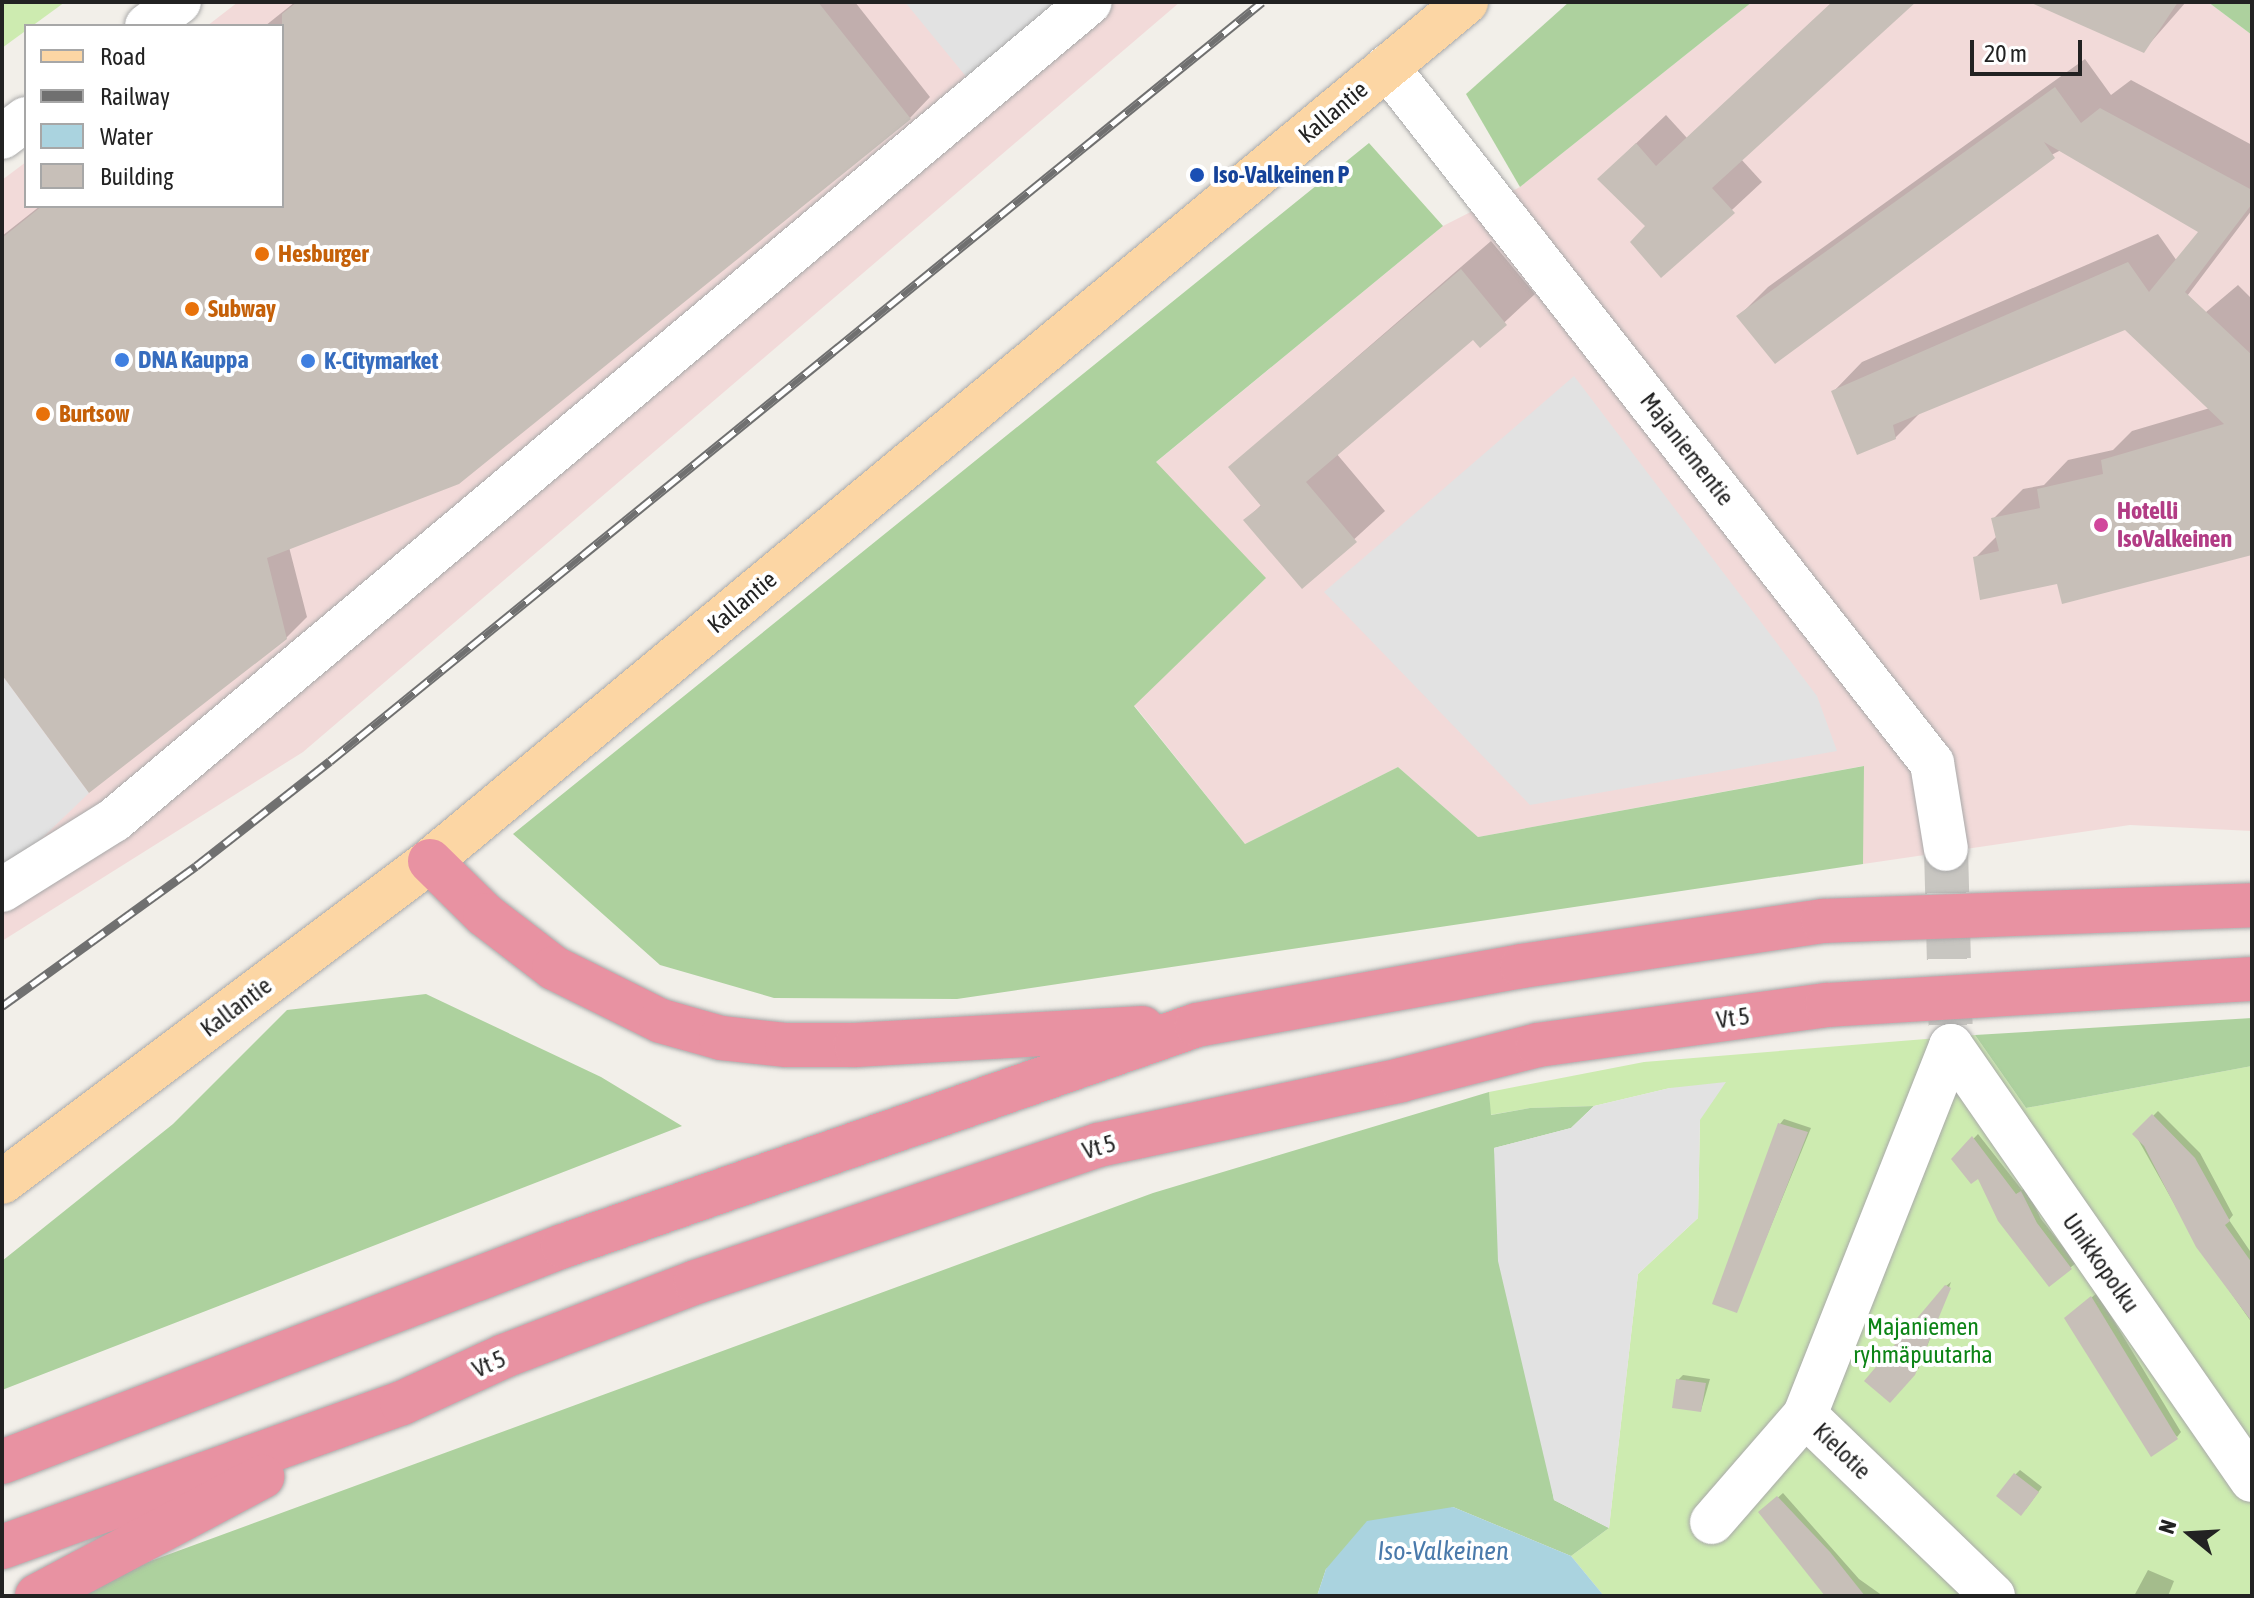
<!DOCTYPE html>
<html>
<head>
<meta charset="utf-8">
<style>
	body { margin:0 }
	#map { position:relative; width:2254px; height:1598px; overflow:hidden; background:#f2efe9; font-family:"Asap Condensed",sans-serif }
	div>[style] { position:absolute }
	.commercial>* { inset:0; background:#f2dad9 }
	.grass>* { inset:0; background:#cdebb0 }
	.forest>* { inset:0; background:#add19e }
	.parking>* { inset:0; background:#e2e2e2 }
	.water>* { inset:0; background:#aad3df }
	.shadow>* { inset:0; background:#0003 }
	.building>* { inset:0; background:#c7bfb8 }
	.minor-tunnel>* { height:44px; margin-top:-22px; transform-origin:0; background:repeating-linear-gradient(90deg,#c8c6c1 0 44px,transparent 0 66px) }
	.roads { filter:drop-shadow(0 0 2px #a9a9a9) drop-shadow(0 0 2px #a9a9a9) }
	.minor>* { height:44px; margin:-22px; padding:0 22px; transform-origin:22px; border-radius:22px; background:#fff }
	.major>* { height:44px; margin:-22px; padding:0 22px; transform-origin:22px; border-radius:22px; background:#fcd6a4 }
	.highway>* { height:44px; margin:-22px; padding:0 22px; transform-origin:22px; border-radius:22px; background:#e892a2 }
	.rail>* { height:9px; margin-top:-4.5px; transform-origin:0; background:repeating-linear-gradient(90deg,#fff 0 18px,#707070 0 36px); box-sizing:border-box; border-block:2px solid #707070 }
	.dots>* { width:22px; height:22px; translate:-50% -50%; box-sizing:border-box; border:4px solid #fff; border-radius:50% }
	span { translate:-50% -50%; white-space:nowrap; text-align:center; line-height:1.15; -webkit-text-stroke:8px #fff; paint-order:stroke }
	.street-label { font-size:24px; color:#222 }
	.transit-label { font-size:24px; color:#164399; font-weight:700 }
	.left { translate:0 -50%; text-align:left }
	.food-label { font-size:24px; color:#c56008; font-weight:700 }
	.shop-label { font-size:24px; color:#366cbe; font-weight:700 }
	.hotel-label { font-size:24px; color:#b23c85; font-weight:700 }
	.park-label { font-size:24px; color:#0c8416 }
	.water-label { font-size:26px; color:#4a7aab; font-style:italic }
	.frame { position:absolute; inset:0; border:4px solid #222; pointer-events:none }
	.legend { position:absolute; left:24px; top:24px; width:260px; height:184px; box-sizing:border-box; background:#fff; border:2px solid #a7a7a7; margin:0; padding:10px 14px; list-style:none; font-size:24px; color:#222 }
	.legend li { display:flex; align-items:center; gap:16px; height:40px }
	.legend b { width:40px; border:2px solid #a7a7a7 }
	.north { position:absolute; left:2150px; top:1494px; width:80px; height:80px; -webkit-text-stroke:6px #fff; paint-order:stroke; rotate:288deg; font-size:22px; font-weight:700; line-height:32px; text-align:center; color:#222 }
	.north::after { content:''; display:block; margin:auto; width:28px; height:36px; background:#222; clip-path:polygon(50% 0,100% 100%,50% 72%,0 100%) }
	.scale { position:absolute; left:1970px; top:40px; width:112px; height:36px; box-sizing:border-box; border:4px solid #222; border-top:0; padding-left:10px; font-size:24px; line-height:28px; white-space:nowrap; color:#222; -webkit-text-stroke:6px #fff; paint-order:stroke }
</style>
</head>
<body>
<div id="map">
	<div class="commercial">
		<i style="clip-path:polygon(238px 2px,1180px 2px,303px 752px,2px 941px,2px 180px,26px 162px,26px 206px,282px 206px,282px 26px,207px 26px)"></i>
		<i style="clip-path:polygon(1752px 2px,2208px 2px,2252px 35px,2252px 831px,2130px 825px,1863px 864px,1863px 766px,1478px 837px,1398px 767px,1245px 844px,1134px 705px,1265px 579px,1155px 463px,1443px 226px,1520px 187px)"></i>
	</div>
	<div class="grass">
		<i style="clip-path:polygon(2px 2px,65px 2px,2px 48px)"></i>
		<i style="clip-path:polygon(1975px 1035px,2026px 1108px,2252px 1066px,2252px 1596px,1604px 1596px,1571px 1556px,1609px 1528px,1638px 1274px,1698px 1218px,1700px 1120px,1670px 1088px,1594px 1106px,1530px 1108px,1490px 1115px,1489px 1092px,1644px 1062px)"></i>
	</div>
	<div class="forest">
		<i style="clip-path:polygon(1569px 2px,1752px 2px,1520px 187px,1466px 94px)"></i>
		<i style="clip-path:polygon(2208px 2px,2252px 2px,2252px 35px)"></i>
		<i style="clip-path:polygon(1369px 143px,1443px 226px,1156px 462px,1266px 578px,1134px 706px,1245px 844px,1398px 767px,1478px 837px,1864px 766px,1863px 864px,957px 999px,774px 998px,660px 965px,513px 834px)"></i>
		<i style="clip-path:polygon(426px 994px,601px 1077px,682px 1126px,2px 1390px,2px 1261px,173px 1124px,287px 1010px)"></i>
		<i style="clip-path:polygon(2252px 1018px,2252px 1066px,2026px 1108px,1975px 1035px)"></i>
		<i style="clip-path:polygon(1489px 1092px,1491px 1115px,1530px 1108px,1594px 1106px,1571px 1128px,1494px 1148px,1554px 1500px,1609px 1528px,1571px 1556px,1453px 1507px,1326px 1569px,1317px 1596px,81px 1596px,137px 1566px,1153px 1193px)"></i>
	</div>
	<div class="parking">
		<i style="clip-path:polygon(905px 2px,1074px 2px,973px 85px)"></i>
		<i style="clip-path:polygon(1574px 376px,1817px 696px,1837px 751px,1530px 805px,1324px 592px)"></i>
		<i style="clip-path:polygon(2px 675px,89px 793px,39px 841px,2px 864px)"></i>
		<i style="clip-path:polygon(1726px 1082px,1700px 1120px,1698px 1218px,1638px 1274px,1609px 1528px,1554px 1500px,1498px 1261px,1494px 1148px,1571px 1128px,1594px 1106px,1670px 1088px)"></i>
	</div>
	<div class="water">
		<i style="clip-path:polygon(1453px 1507px,1571px 1556px,1604px 1596px,1317px 1596px,1326px 1569px,1367px 1521px)"></i>
	</div>
	<div class="shadow">
		<i style="clip-path:polygon(295px 2px,855px 2px,930px 97px,910px 118px,289px 547px,307px 617px,286px 638px,2px 671px,2px 236px,40px 206px,282px 206px,282px 26px,265px 26px)"></i>
		<i style="clip-path:polygon(1833px 2px,1913px 2px,1741px 159px,1762px 182px,1662px 275px,1629px 150px,1666px 115px,1687px 138px)"></i>
		<i style="clip-path:polygon(2034px 2px,2186px 2px,2144px 50px)"></i>
		<i style="clip-path:polygon(2085px 59px,2111px 95px,2131px 80px,2252px 145px,2252px 210px,2172px 316px,2125px 328px,1922px 411px,1895px 438px,1833px 392px,1862px 362px,2158px 234px,2177px 261px,2201px 232px,2061px 150px,1739px 316px,1768px 287px)"></i>
		<i style="clip-path:polygon(1491px 241px,1535px 294px,1480px 345px,1474px 337px,1336px 453px,1385px 511px,1302px 587px,1246px 520px,1262px 504px,1230px 467px)"></i>
		<i style="clip-path:polygon(2238px 285px,2252px 299px,2252px 553px,2058px 582px,1975px 558px,1997px 536px,1993px 519px,2023px 489px,2044px 485px,2068px 460px,2113px 450px,2132px 431px,2210px 408px,2186px 329px)"></i>
		<i style="clip-path:polygon(2158px 1111px,2200px 1153px,2233px 1215px,2229px 1220px,2252px 1254px,2252px 1323px,2198px 1246px,2135px 1134px)"></i>
		<i style="clip-path:polygon(1784px 1119px,1811px 1128px,1736px 1311px,1780px 1124px)"></i>
		<i style="clip-path:polygon(1978px 1134px,2022px 1190px,2026px 1188px,2041px 1219px,2076px 1263px,2050px 1284px,1978px 1176px,1954px 1159px)"></i>
		<i style="clip-path:polygon(1951px 1282px,1919px 1368px,1890px 1401px,1946px 1286px)"></i>
		<i style="clip-path:polygon(2097px 1293px,2181px 1432px,2177px 1437px,2072px 1314px)"></i>
		<i style="clip-path:polygon(1683px 1375px,1710px 1379px,1701px 1410px,1678px 1380px)"></i>
		<i style="clip-path:polygon(2020px 1470px,2042px 1487px,2026px 1509px,2015px 1475px)"></i>
		<i style="clip-path:polygon(1783px 1493px,1859px 1579px,1883px 1596px,1828px 1596px,1766px 1508px)"></i>
		<i style="clip-path:polygon(2148px 1570px,2174px 1581px,2168px 1596px,2134px 1596px)"></i>
	</div>
	<div class="building">
		<i style="clip-path:polygon(297px 2px,818px 2px,911px 119px,459px 484px,267px 558px,287px 639px,89px 793px,2px 675px,2px 238px,42px 206px,282px 206px,282px 14px)"></i>
		<i style="clip-path:polygon(1832px 2px,1916px 2px,1712px 188px,1735px 213px,1661px 278px,1630px 242px,1645px 226px,1597px 179px,1636px 143px,1656px 166px)"></i>
		<i style="clip-path:polygon(2029px 2px,2178px 2px,2144px 53px)"></i>
		<i style="clip-path:polygon(2055px 87px,2081px 123px,2100px 108px,2252px 190px,2252px 204px,2185px 292px,2252px 355px,2252px 555px,2062px 604px,2057px 584px,1980px 600px,1973px 557px,1999px 551px,1991px 518px,2040px 508px,2037px 489px,2103px 474px,2101px 460px,2224px 424px,2125px 330px,1893px 425px,1896px 439px,1857px 455px,1831px 391px,2128px 262px,2149px 292px,2198px 232px,2044px 142px,2055px 158px,1775px 364px,1736px 316px)"></i>
		<i style="clip-path:polygon(1461px 269px,1507px 325px,1480px 348px,1473px 340px,1306px 482px,1357px 542px,1302px 589px,1243px 520px,1261px 506px,1228px 467px)"></i>
		<i style="clip-path:polygon(2152px 1114px,2195px 1158px,2230px 1221px,2225px 1225px,2252px 1263px,2252px 1322px,2196px 1247px,2144px 1146px,2132px 1134px)"></i>
		<i style="clip-path:polygon(1778px 1123px,1808px 1132px,1737px 1313px,1712px 1304px)"></i>
		<i style="clip-path:polygon(1972px 1136px,2016px 1194px,2021px 1191px,2037px 1223px,2072px 1269px,2049px 1287px,1998px 1221px,1978px 1179px,1971px 1184px,1951px 1159px)"></i>
		<i style="clip-path:polygon(1945px 1285px,1951px 1288px,1915px 1375px,1890px 1403px,1864px 1381px)"></i>
		<i style="clip-path:polygon(2091px 1296px,2178px 1439px,2151px 1457px,2064px 1318px)"></i>
		<i style="clip-path:polygon(1676px 1379px,1706px 1383px,1701px 1412px,1672px 1408px)"></i>
		<i style="clip-path:polygon(2014px 1473px,2039px 1492px,2021px 1516px,1996px 1496px)"></i>
		<i style="clip-path:polygon(1777px 1496px,1830px 1552px,1865px 1596px,1825px 1596px,1758px 1512px)"></i>
	</div>
	<div class="minor-tunnel">
		<i style="left:1946px;top:849px;width:197px;rotate:88.5deg"></i>
	</div>
	<div class="roads">
		<div class="minor">
			<i style="left:147px;top:26px;width:40px;rotate:-37deg"></i>
			<i style="left:1387px;top:67px;width:884px;rotate:51.94deg"></i>
			<i style="left:1932px;top:763px;width:87px;rotate:80.8deg"></i>
			<i style="left:2px;top:137px;width:30px;rotate:-37deg"></i>
			<i style="left:2px;top:890px;width:132px;rotate:-32deg"></i>
			<i style="left:114px;top:820px;width:1273px;rotate:-39.97deg"></i>
			<i style="left:1951px;top:1046px;width:397px;rotate:111.6deg"></i>
			<i style="left:1805px;top:1415px;width:261px;rotate:43.9deg"></i>
			<i style="left:1951px;top:1046px;width:528px;rotate:55.26deg"></i>
			<i style="left:1712px;top:1522px;width:142px;rotate:-49deg"></i>
		</div>
		<div class="major">
			<i style="left:2px;top:1182px;width:535px;rotate:-36.87deg"></i>
			<i style="left:430px;top:861px;width:1346px;rotate:-39.66deg"></i>
		</div>
		<div class="highway">
			<i style="left:430px;top:861px;width:77px;rotate:44.5deg"></i>
			<i style="left:485px;top:915px;width:87px;rotate:37.5deg"></i>
			<i style="left:554px;top:968px;width:119px;rotate:26.4deg"></i>
			<i style="left:661px;top:1021px;width:62px;rotate:15.8deg"></i>
			<i style="left:721px;top:1038px;width:66px;rotate:6.1deg"></i>
			<i style="left:787px;top:1045px;width:69px"></i>
			<i style="left:856px;top:1045px;width:287px;rotate:-3.4deg"></i>
			<i style="left:2px;top:1462px;width:601px;rotate:-21.06deg"></i>
			<i style="left:563px;top:1246px;width:671px;rotate:-19.22deg"></i>
			<i style="left:1197px;top:1025px;width:330px;rotate:-10.3deg"></i>
			<i style="left:1522px;top:966px;width:304px;rotate:-8.5deg"></i>
			<i style="left:1823px;top:921px;width:429px;rotate:-2.1deg"></i>
			<i style="left:2px;top:1547px;width:425px;rotate:-19.8deg"></i>
			<i style="left:402px;top:1403px;width:112px;rotate:-24.7deg"></i>
			<i style="left:504px;top:1356px;width:206px;rotate:-21.1deg"></i>
			<i style="left:696px;top:1282px;width:426px;rotate:-18.8deg"></i>
			<i style="left:1099px;top:1145px;width:309px;rotate:-12.1deg"></i>
			<i style="left:1401px;top:1080px;width:141px;rotate:-14.3deg"></i>
			<i style="left:1538px;top:1045px;width:292px;rotate:-7.9deg"></i>
			<i style="left:1827px;top:1005px;width:426px;rotate:-3.5deg"></i>
			<i style="left:37px;top:1596px;width:255px;rotate:-27.9deg"></i>
		</div>
	</div>
	<div class="rail">
		<i style="left:2px;top:1006px;width:239px;rotate:-35.8deg"></i>
		<i style="left:196px;top:866px;width:170px;rotate:-38.1deg"></i>
		<i style="left:330px;top:761px;width:1202px;rotate:-39.16deg"></i>
	</div>
	<div class="dots">
		<i style="left:1197px;top:175px;background:#1a4fb4"></i>
		<i style="left:262px;top:254px;background:#e8710a"></i>
		<i style="left:192px;top:309px;background:#e8710a"></i>
		<i style="left:122px;top:360px;background:#3f7fe0"></i>
		<i style="left:308px;top:361px;background:#3f7fe0"></i>
		<i style="left:43px;top:414px;background:#e8710a"></i>
		<i style="left:2101px;top:525px;background:#d1479c"></i>
	</div>
	<div class="street-label">
		<span style="left:1333px;top:112px;rotate:-40deg">Kallantie</span>
		<span style="left:1687px;top:449px;rotate:52deg">Majaniementie</span>
		<span style="left:742px;top:602px;rotate:-40deg">Kallantie</span>
		<span style="left:236px;top:1007px;rotate:-37deg">Kallantie</span>
		<span style="left:1733px;top:1018px;rotate:-8deg">Vt 5</span>
		<span style="left:1099px;top:1147px;rotate:-16deg">Vt 5</span>
		<span style="left:2101px;top:1263px;rotate:55deg">Unikkopolku</span>
		<span style="left:489px;top:1364px;rotate:-24deg">Vt 5</span>
		<span style="left:1842px;top:1451px;rotate:44deg">Kielotie</span>
	</div>
	<div class="transit-label">
		<span class="left" style="left:1213px;top:175px">Iso-Valkeinen P</span>
	</div>
	<div class="food-label">
		<span class="left" style="left:278px;top:254px">Hesburger</span>
		<span class="left" style="left:208px;top:309px">Subway</span>
		<span class="left" style="left:59px;top:414px">Burtsow</span>
	</div>
	<div class="shop-label">
		<span class="left" style="left:138px;top:360px">DNA Kauppa</span>
		<span class="left" style="left:324px;top:361px">K-Citymarket</span>
	</div>
	<div class="hotel-label">
		<span class="left" style="left:2117px;top:525px">Hotelli<br>IsoValkeinen</span>
	</div>
	<div class="park-label">
		<span style="left:1923px;top:1341px">Majaniemen<br>ryhmäpuutarha</span>
	</div>
	<div class="water-label">
		<span style="left:1443px;top:1552px">Iso-Valkeinen</span>
	</div>
	<div class="frame"></div>
	<ul class="legend">
	<li><b style="height:10px;background:#fcd6a4"></b>Road</li>
	<li><b style="height:10px;background:#707070"></b>Railway</li>
	<li><b style="height:22px;background:#aad3df"></b>Water</li>
	<li><b style="height:22px;background:#c7bfb8"></b>Building</li>
	</ul>
	<div class="north">N</div>
	<div class="scale">20 m</div>
</div>
</body>
</html>
